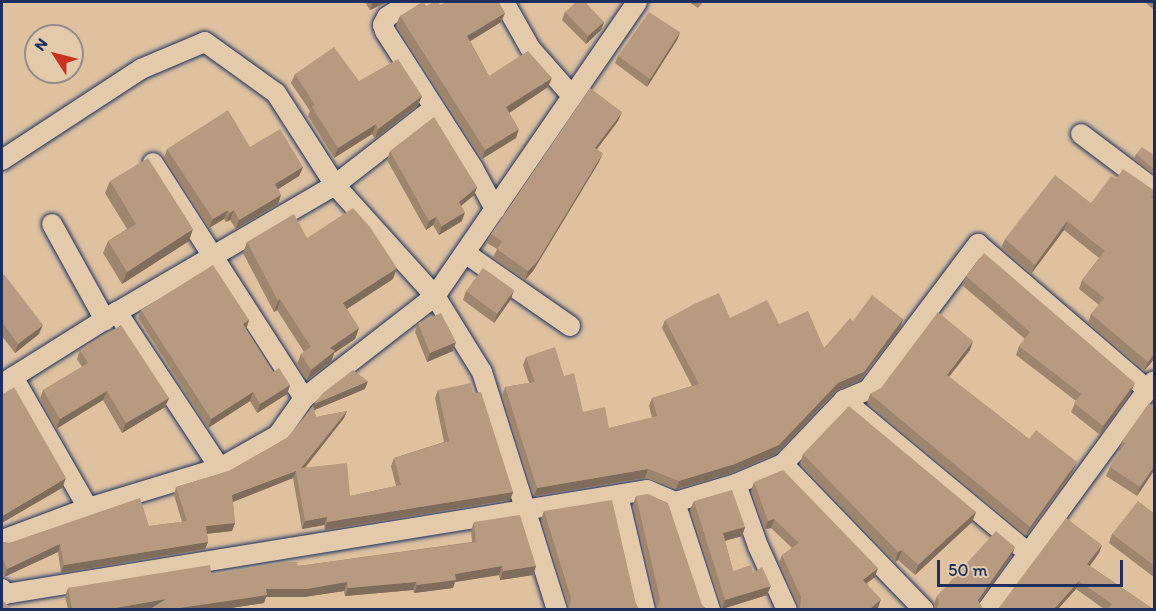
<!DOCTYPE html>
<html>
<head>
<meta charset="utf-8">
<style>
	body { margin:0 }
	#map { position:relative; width:1156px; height:611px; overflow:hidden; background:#dec2a0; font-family:Itim,sans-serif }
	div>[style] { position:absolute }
	.roads { filter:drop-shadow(0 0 2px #1b2f5e) drop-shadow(0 0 2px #1b2f5e) }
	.minor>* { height:20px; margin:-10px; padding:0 10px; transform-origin:10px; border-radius:10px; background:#e2caab }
	.wall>* { inset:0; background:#9d856e }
	.shaded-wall>* { inset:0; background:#806c5a }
	.building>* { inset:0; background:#b79b80 }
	span { translate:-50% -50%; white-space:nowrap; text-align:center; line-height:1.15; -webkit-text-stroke:4.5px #e2caab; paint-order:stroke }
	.frame { position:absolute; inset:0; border:3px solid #1b2f5e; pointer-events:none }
	.north { position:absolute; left:24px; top:24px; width:60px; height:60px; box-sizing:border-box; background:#e2caab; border:2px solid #928c8c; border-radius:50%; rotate:306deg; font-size:16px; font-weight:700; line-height:24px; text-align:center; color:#1b2f5e }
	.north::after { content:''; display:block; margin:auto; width:21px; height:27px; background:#c8321e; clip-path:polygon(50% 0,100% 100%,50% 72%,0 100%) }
	.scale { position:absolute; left:937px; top:560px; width:186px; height:27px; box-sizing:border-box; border:3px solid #1b2f5e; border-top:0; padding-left:8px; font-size:18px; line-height:21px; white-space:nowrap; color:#1b2f5e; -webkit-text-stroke:4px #e2caab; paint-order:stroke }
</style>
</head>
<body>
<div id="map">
	<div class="roads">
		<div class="minor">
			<i style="left:411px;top:2px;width:28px;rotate:148deg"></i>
			<i style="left:387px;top:17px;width:9px;rotate:117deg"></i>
			<i style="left:383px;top:25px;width:6px;rotate:72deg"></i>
			<i style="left:385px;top:31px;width:163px;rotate:57.3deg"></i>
			<i style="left:473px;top:168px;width:47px;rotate:61.8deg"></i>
			<i style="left:504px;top:2px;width:53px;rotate:60.5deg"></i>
			<i style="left:530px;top:48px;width:64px;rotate:48.8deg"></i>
			<i style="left:1081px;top:134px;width:91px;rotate:37deg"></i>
			<i style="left:2px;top:160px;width:166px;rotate:-33.2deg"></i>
			<i style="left:141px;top:69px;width:69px;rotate:-22.9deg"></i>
			<i style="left:205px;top:42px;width:87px;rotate:35.7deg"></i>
			<i style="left:276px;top:93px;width:109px;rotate:57.3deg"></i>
			<i style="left:335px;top:185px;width:149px;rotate:48deg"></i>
			<i style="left:435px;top:296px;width:89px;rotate:58.3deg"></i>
			<i style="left:482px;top:372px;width:250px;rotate:72.5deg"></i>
			<i style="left:153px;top:163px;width:279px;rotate:57.3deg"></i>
			<i style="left:52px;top:224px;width:110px;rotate:61.1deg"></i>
			<i style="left:465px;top:253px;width:128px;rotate:34.8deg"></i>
			<i style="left:117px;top:312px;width:187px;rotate:56.6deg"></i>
			<i style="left:13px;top:377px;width:151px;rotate:60.2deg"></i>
			<i style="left:2px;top:384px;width:136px;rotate:-32.1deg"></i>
			<i style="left:117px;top:312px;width:252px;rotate:-30.2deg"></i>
			<i style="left:335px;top:185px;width:125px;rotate:-37.9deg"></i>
			<i style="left:844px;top:400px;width:239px;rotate:39.7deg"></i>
			<i style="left:783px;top:464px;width:203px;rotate:46deg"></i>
			<i style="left:736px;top:484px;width:66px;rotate:70.5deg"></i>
			<i style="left:758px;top:546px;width:70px;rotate:65.6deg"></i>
			<i style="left:618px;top:495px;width:118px;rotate:76.8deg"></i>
			<i style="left:675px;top:502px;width:114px;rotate:72deg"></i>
			<i style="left:2px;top:540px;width:92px;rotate:-20.4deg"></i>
			<i style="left:88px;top:508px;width:138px;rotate:-16.9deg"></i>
			<i style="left:220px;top:468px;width:67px;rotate:-29.6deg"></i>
			<i style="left:278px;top:435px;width:45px;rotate:-54.9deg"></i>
			<i style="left:304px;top:398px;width:166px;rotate:-37.9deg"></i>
			<i style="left:435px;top:296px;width:357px;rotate:-55.5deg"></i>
			<i style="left:2px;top:589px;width:6px;rotate:59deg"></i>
			<i style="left:5px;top:594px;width:650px;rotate:-9.2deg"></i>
			<i style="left:647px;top:490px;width:30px;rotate:23deg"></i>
			<i style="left:675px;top:502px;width:64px;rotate:-16.4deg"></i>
			<i style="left:736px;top:484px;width:51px;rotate:-23.1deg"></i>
			<i style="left:783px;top:464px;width:88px;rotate:-46.4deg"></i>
			<i style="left:844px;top:400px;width:26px;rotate:-23deg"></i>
			<i style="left:868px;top:390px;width:183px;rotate:-53deg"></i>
			<i style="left:978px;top:244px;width:224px;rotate:40.7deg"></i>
			<i style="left:987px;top:610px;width:283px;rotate:-53.9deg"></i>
		</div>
	</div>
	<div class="wall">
		<i style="clip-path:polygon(365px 2px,387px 2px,370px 10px)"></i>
		<i style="clip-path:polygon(689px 2px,703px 2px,698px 8px)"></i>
		<i style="clip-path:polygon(1145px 2px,1155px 2px,1155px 11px)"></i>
		<i style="clip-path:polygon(440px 5px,505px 13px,501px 22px,470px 41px,489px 76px,548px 87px,509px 113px,516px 138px,482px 159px,396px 25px,400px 16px,426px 6px)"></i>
		<i style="clip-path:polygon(565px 12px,604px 22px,601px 30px,586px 44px,562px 20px)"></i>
		<i style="clip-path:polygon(680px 32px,677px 40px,647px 87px,615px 63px,618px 56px)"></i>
		<i style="clip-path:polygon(295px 74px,359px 81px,422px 96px,418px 105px,375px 139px,372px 134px,334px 158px,308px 116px,310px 111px,291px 83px)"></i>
		<i style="clip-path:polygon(618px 121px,597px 149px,599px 162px,533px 271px,525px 280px,493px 258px,497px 249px,487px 243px,491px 234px)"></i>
		<i style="clip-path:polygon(250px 147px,303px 167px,299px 176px,278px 189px,281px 195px,278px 204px,236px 229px,230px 220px,226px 222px,224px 219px,209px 228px,164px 158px,167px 149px)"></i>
		<i style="clip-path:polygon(390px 151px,477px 187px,474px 195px,461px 206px,462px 221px,439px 235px,433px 225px,426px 230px,387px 160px)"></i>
		<i style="clip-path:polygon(1136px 154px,1155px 156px,1155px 176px,1134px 159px)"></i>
		<i style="clip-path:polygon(1116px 179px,1155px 191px,1153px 199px,1155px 200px,1155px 358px,1144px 371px,1088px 323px,1091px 314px,1099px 305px,1079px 289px,1082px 280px,1099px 258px,1064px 230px,1031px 274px,1001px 248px,1005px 239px,1091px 203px)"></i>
		<i style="clip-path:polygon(110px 181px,189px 241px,122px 284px,103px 253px,108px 241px,127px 229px,105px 193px)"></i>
		<i style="clip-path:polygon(307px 238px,393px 279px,347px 309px,359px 328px,355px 339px,334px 353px,331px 362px,307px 380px,297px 364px,301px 354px,304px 352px,277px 310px,274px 312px,243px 253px,247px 242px)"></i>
		<i style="clip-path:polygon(2px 276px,39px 334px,15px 353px,2px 336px)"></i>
		<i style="clip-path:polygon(966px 276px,1131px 392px,1100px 435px,1071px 412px,1076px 401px,1016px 355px,1019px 346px,1025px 339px,962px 285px)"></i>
		<i style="clip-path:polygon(466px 291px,511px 299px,494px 323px,463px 300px)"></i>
		<i style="clip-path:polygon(141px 310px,249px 320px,246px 329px,273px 372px,290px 385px,287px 394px,257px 413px,250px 401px,208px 428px,138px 318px)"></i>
		<i style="clip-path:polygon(730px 318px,779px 324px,824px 348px,853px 321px,903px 319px,900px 328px,860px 380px,835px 392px,776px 454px,732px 473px,676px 489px,645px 478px,534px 496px,502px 396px,505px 387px,529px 383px,523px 365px,526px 357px,564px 376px,583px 412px,609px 428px,652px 418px,649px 406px,652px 398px,692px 386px,662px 328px,665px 320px)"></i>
		<i style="clip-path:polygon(418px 323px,453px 351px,427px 362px,415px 332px)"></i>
		<i style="clip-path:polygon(80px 350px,169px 398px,165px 407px,122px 433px,103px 400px,56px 429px,40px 399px,43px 390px,82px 367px,77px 359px)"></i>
		<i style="clip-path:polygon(970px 350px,949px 377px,1029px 439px,1073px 471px,1026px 536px,867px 403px,870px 394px)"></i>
		<i style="clip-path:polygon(365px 389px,314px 410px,316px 417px,347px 411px,344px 418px,305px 468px,350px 496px,396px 486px,391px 466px,394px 458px,444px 442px,435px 398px,438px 390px,473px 393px,513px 492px,510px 500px,325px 530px,324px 525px,302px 529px,293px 478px,233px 502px,235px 523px,232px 531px,207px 534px,208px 542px,205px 549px,61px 573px,58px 552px,4px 577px,2px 571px,2px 542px,9px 543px,182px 522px,174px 495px,176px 487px,229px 471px,287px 438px,313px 408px)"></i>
		<i style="clip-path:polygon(1155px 407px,1155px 469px,1137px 496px,1106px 476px,1110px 467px,1120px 451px,1119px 450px,1122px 441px)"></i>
		<i style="clip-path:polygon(803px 454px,976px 512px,972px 522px,915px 575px,898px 560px,895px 562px,800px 464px)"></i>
		<i style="clip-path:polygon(754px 482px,875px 577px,867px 583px,878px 608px,876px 609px,798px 609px,798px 605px,779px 563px,782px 555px,792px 548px,771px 528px,765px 529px,751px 491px)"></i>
		<i style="clip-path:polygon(636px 496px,702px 605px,706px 609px,656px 609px,657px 607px,633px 504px)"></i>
		<i style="clip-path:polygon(694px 501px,745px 527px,742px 536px,725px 541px,733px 571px,753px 573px,767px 595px,722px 609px,690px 510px)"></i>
		<i style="clip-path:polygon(544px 511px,636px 604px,639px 609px,568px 609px,568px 606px,541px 519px)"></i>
		<i style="clip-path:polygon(1155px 514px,1155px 578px,1109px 543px,1112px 534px)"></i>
		<i style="clip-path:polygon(474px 522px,536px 566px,533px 575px,500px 580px,499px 575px,455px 582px,453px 588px,414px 593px,413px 590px,345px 596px,344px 591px,304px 597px,266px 597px,264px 603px,224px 609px,68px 609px,65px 596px,68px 588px,211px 573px,216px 574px,298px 566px,472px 542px,471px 531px)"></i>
		<i style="clip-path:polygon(1102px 545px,1099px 553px,1090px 566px,1153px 609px,1104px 609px,1076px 589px,1058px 609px,998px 609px)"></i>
		<i style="clip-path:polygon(1012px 555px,979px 602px,983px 609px,935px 609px,934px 604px,937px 596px)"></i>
	</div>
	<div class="shaded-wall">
		<i style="clip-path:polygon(373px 2px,387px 2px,370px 10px)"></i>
		<i style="clip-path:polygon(505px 13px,501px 22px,464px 45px,467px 36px)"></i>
		<i style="clip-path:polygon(604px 22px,601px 30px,586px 44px,588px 36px)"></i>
		<i style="clip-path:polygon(680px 32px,677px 40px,647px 87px,650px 79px)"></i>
		<i style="clip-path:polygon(552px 78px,548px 87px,503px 117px,506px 107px)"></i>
		<i style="clip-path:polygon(422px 96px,418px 105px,375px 139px,378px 129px)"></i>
		<i style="clip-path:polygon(622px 112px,618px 121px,591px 157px,595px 148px)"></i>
		<i style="clip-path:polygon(376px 124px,372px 134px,334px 158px,338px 148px)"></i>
		<i style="clip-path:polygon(519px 129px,516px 138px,482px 159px,485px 150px)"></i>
		<i style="clip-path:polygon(603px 153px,599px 162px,533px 271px,525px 280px,528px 271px)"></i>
		<i style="clip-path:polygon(303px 167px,299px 176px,272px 193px,275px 184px)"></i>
		<i style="clip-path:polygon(477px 187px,474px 195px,456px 210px,459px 202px)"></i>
		<i style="clip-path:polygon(281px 195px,278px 204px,236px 229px,239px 220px)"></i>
		<i style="clip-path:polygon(228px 210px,224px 219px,209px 228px,213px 219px)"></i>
		<i style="clip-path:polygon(234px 210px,230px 220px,226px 222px,230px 213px)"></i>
		<i style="clip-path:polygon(465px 212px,462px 221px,439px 235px,442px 226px)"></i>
		<i style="clip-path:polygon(436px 217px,433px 225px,426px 230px,429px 221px)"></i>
		<i style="clip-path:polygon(1067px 221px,1064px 230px,1031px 274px,1035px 265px)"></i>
		<i style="clip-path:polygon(193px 229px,189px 241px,122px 284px,127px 272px)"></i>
		<i style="clip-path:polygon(397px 268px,393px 279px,339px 314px,343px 303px)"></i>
		<i style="clip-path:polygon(514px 290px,511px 299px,494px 323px,497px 314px)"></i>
		<i style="clip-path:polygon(280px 299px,277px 310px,274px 312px,278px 301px)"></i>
		<i style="clip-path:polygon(903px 319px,900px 328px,860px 380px,835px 392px,776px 454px,732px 473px,676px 489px,679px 481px,838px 383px)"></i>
		<i style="clip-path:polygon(249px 320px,246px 329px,243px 324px)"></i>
		<i style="clip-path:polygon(43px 325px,39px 334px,15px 353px,18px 344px)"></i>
		<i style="clip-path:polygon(359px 328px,355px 339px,334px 353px,331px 362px,307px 380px,311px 370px,330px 348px)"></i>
		<i style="clip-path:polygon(973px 341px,970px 350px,943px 384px,947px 375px)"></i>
		<i style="clip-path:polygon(456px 342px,453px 351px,427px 362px,430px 353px)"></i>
		<i style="clip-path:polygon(1155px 353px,1155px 358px,1144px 371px,1148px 362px)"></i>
		<i style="clip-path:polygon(368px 381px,365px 389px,312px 411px,314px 404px)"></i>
		<i style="clip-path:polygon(1135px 383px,1131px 392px,1100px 435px,1103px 426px)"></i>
		<i style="clip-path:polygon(290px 385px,287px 394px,257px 413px,260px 404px)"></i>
		<i style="clip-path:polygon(107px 391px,103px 400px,56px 429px,60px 419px)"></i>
		<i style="clip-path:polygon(253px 392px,250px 401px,208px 428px,211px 419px)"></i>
		<i style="clip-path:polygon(169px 398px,165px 407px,122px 433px,126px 423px)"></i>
		<i style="clip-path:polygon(347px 411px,344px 418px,298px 476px,301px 468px)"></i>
		<i style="clip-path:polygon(1077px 462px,1073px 471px,1026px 536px,1030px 527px)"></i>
		<i style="clip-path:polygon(1155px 465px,1155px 469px,1137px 496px,1140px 487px)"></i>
		<i style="clip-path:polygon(648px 469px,645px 478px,534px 496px,537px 488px)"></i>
		<i style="clip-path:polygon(296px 471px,293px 478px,230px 503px,232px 495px)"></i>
		<i style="clip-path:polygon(66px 478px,62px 488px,2px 523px,2px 516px)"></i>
		<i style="clip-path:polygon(513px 492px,510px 500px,325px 530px,327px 522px)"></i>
		<i style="clip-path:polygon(976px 512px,972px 522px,915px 575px,918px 565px)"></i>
		<i style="clip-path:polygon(327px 517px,324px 525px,302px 529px,305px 521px)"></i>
		<i style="clip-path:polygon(774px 519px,771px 528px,765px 529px,768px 521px)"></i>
		<i style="clip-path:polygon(235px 523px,232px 531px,203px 534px,206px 526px)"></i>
		<i style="clip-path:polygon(745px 527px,742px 536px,720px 542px,723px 533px)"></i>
		<i style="clip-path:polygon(208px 542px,205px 549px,61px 573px,64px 565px)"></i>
		<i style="clip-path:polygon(60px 544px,58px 552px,4px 577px,7px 569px)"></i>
		<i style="clip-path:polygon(1102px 545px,1099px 553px,1084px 573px,1087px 564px)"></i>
		<i style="clip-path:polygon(1015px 547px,1012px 555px,975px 608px,978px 600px)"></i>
		<i style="clip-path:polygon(902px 550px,898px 560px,895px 562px,898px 552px)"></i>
		<i style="clip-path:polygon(502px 566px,499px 575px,455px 582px,453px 588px,414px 593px,417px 585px,455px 574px)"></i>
		<i style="clip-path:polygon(536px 566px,533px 575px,500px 580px,503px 571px)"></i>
		<i style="clip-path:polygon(878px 568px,875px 577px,860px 588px,863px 580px)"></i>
		<i style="clip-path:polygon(1079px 581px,1076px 589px,1058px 609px,1054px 609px)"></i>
		<i style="clip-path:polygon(347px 582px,344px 591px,304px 597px,266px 597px,264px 603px,224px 609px,173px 609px,266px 589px)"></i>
		<i style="clip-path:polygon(416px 582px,413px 590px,345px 596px,348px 588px)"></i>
		<i style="clip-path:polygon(771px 586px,767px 595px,722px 609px,725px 600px)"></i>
		<i style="clip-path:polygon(166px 599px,152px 609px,110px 609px)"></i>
		<i style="clip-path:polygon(881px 599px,878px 608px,876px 609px,870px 609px)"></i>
	</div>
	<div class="building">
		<i style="clip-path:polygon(422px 2px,423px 2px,426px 6px,434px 2px,438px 2px,440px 5px,446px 2px,499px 2px,505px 13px,467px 36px,489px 76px,528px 51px,552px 78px,506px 107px,519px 129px,485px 150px,400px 16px)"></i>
		<i style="clip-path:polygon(576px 2px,585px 2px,604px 22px,588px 36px,565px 12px)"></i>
		<i style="clip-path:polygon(649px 12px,680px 32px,650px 79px,618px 56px)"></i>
		<i style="clip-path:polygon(334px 47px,359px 81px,398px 59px,422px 96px,378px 129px,376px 124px,338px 148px,312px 107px,315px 105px,295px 74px)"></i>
		<i style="clip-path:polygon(590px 88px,622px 112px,595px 148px,603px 153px,537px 262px,528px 271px,497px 249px,502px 241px,491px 234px)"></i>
		<i style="clip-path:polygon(228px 110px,250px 147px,280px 129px,303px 167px,275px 184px,281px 195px,239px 220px,234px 210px,230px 213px,228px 210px,213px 219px,167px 149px)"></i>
		<i style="clip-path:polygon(434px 117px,477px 187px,459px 202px,465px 212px,442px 226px,436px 217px,429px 221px,390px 151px)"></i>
		<i style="clip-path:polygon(1142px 147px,1155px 156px,1155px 170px,1136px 154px)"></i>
		<i style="clip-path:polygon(148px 158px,193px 229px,127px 272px,108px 241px,136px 224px,110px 181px)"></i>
		<i style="clip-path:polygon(1123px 169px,1155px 191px,1155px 193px,1151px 197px,1155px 200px,1155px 353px,1148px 362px,1091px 314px,1104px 298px,1082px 280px,1105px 251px,1067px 221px,1035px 265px,1005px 239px,1055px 175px,1091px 203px,1111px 176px,1116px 179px)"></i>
		<i style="clip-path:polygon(353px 208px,370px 227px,397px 268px,343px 303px,359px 328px,330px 348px,335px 351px,311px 370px,301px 354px,311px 347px,280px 299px,278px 301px,247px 242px,294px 214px,307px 238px)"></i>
		<i style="clip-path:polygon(984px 253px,1135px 383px,1103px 426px,1074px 403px,1081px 394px,1019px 346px,1030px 332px,966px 276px)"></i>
		<i style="clip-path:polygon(213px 265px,249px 320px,243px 324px,273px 372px,279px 368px,290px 385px,260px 404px,253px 392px,211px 419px,141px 310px)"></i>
		<i style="clip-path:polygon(483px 268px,514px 290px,497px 314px,466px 291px)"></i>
		<i style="clip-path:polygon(4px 274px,43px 325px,18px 344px,2px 322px,2px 276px)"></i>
		<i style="clip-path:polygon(719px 293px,730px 318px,767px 300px,779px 324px,808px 311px,824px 348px,850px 318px,853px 321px,872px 295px,903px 319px,864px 372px,838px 383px,779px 445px,735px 464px,679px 481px,648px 469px,537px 488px,505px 387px,535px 382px,526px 357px,555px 347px,564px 376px,574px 373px,583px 412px,605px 407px,609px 428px,657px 416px,652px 398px,699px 384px,665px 320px,694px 304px)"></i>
		<i style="clip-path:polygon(938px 312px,973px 341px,947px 375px,1029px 439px,1036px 430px,1077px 462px,1030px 527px,870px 394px,881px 388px)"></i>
		<i style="clip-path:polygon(441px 313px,456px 342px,430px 353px,418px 323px)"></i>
		<i style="clip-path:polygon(121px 325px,169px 398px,126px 423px,107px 391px,60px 419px,43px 390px,88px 363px,80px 350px)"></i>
		<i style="clip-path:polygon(353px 370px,368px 381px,314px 404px,323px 393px)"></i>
		<i style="clip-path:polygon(471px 383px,473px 393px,481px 392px,513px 492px,327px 522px,327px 517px,305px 521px,296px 471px,232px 495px,235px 523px,206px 526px,208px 542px,64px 565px,60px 544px,7px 569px,2px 556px,2px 542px,9px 543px,140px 498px,149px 526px,187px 521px,176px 487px,229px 471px,287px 438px,313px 406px,316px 417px,347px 411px,301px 468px,347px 463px,350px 496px,401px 485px,394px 458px,449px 441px,438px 390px)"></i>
		<i style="clip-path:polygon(14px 387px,66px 478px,2px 516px,2px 395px)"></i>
		<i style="clip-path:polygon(1149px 403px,1155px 407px,1155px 465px,1140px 487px,1110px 467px,1125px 443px,1122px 441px)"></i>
		<i style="clip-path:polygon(849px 406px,976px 512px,918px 565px,902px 550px,898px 552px,803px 454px)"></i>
		<i style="clip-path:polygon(783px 470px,878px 568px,863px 580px,881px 599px,870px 609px,802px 609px,800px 608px,801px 597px,782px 555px,799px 543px,774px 519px,768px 521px,754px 482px)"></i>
		<i style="clip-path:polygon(732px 490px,745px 527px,723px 533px,733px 571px,751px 565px,753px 573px,762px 567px,771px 586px,725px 600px,694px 501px)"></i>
		<i style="clip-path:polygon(648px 494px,668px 503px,702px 605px,706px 609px,657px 609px,660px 599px,636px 496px)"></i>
		<i style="clip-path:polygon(612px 500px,636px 604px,639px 609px,569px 609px,571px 598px,544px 511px)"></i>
		<i style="clip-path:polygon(1138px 501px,1155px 514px,1155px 566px,1112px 534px)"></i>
		<i style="clip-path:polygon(520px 515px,536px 566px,503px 571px,502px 566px,455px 574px,456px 580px,417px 585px,416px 582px,348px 588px,347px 582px,307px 589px,266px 589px,267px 595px,173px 609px,150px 609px,166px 599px,110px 609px,72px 609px,68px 588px,210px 565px,211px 573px,216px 574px,282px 562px,297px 562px,298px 566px,476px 542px,474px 522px)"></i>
		<i style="clip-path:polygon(1066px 518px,1102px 545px,1087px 564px,1153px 609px,1108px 609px,1112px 604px,1079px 581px,1054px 609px,998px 609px)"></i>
		<i style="clip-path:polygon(996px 531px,1015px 547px,978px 600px,983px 609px,936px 609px,939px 604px,937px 596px)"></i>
		<i style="clip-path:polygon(2px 600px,12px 609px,2px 609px)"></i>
	</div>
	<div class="frame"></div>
	<div class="north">N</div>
	<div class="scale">50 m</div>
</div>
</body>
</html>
